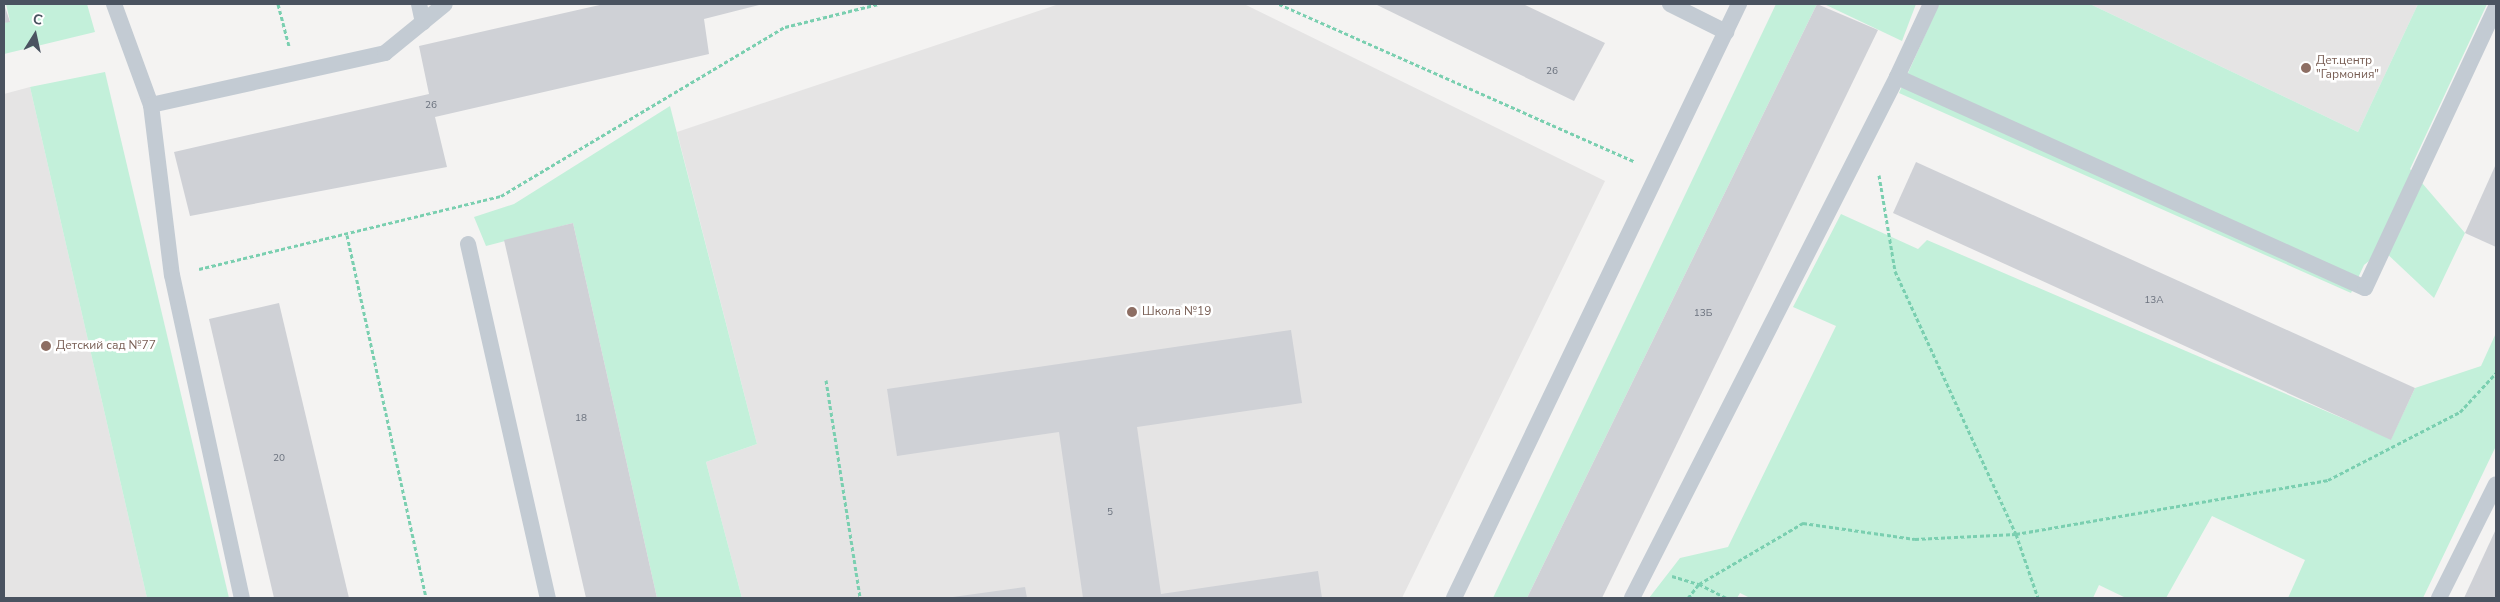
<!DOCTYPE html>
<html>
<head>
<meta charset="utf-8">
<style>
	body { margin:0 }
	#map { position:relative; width:2500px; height:602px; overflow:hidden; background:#f4f3f2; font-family:"Nunito Sans",sans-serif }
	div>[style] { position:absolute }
	.education>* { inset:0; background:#e5e4e4 }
	.green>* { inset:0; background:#c3f0da }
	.building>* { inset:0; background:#cfd1d6 }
	.path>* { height:3px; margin-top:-1.5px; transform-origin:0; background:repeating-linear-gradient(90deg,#7acfb0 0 4px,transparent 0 6.5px) }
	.service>* { height:16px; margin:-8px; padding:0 8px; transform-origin:8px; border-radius:8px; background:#c3cbd3 }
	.dots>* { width:14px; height:14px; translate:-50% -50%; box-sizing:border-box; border:2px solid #fff; border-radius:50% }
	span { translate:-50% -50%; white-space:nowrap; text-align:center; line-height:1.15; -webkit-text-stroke:5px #fff; paint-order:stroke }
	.number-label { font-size:10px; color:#6b727e }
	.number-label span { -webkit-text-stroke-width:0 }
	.education-label { font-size:12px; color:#785e54 }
	.left { translate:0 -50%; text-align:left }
	.frame { position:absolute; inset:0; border:5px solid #4a5360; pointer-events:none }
	.north { position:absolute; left:10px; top:10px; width:50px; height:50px; -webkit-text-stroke:4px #fff; paint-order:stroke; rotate:10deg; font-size:14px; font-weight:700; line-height:20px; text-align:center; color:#4a5360 }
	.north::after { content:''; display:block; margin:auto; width:18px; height:22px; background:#4a5360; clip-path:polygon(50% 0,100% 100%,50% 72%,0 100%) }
</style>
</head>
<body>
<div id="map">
	<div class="education">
		<i style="clip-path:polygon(1059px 4px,1244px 4px,1605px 181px,1402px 598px,742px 598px,706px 462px,757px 444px,677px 132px)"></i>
		<i style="clip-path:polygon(2090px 4px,2418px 4px,2358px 132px)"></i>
		<i style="clip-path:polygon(30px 87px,147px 598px,4px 598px,4px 94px)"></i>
	</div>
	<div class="green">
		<i style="clip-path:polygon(6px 4px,87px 4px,95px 32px,4px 54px,4px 23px,10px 21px)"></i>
		<i style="clip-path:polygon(1776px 4px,1817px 4px,1527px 598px,1493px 598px)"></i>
		<i style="clip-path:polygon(1824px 4px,1916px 4px,1902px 41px)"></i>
		<i style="clip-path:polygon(1939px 4px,2090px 4px,2358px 132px,2418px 4px,2487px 4px,2410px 169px,2465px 233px,2434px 298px,2383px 250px,2364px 265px,2351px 293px,1899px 93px)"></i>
		<i style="clip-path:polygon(105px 72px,229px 598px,147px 598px,30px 87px)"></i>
		<i style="clip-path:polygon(670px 106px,757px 444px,706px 462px,742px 598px,657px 598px,573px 223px,486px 246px,474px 217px,514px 204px)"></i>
		<i style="clip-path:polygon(1841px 214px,1918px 249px,1927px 240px,2391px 439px,2415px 388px,2481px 366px,2496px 333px,2496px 446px,2423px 598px,2288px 598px,2305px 560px,2212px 516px,2166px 598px,2126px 598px,2099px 585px,2093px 598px,1750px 598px,1740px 593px,1737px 598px,1649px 598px,1680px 558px,1728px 547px,1836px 326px,1793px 307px)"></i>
	</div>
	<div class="building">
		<i style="clip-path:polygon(4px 4px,10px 22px,4px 23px)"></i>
		<i style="clip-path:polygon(604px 4px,763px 4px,704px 19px,709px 54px,435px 117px,447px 167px,190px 216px,174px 152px,429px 94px,419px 46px)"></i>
		<i style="clip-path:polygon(1375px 4px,1523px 4px,1605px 43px,1574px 101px)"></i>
		<i style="clip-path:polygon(1817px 4px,1878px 30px,1602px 598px,1527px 598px)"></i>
		<i style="clip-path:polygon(1916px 162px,2415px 388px,2391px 440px,1893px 213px)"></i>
		<i style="clip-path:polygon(2496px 164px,2496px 247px,2465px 233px)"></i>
		<i style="clip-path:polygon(573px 223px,657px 598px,586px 598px,504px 240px)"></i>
		<i style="clip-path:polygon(279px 303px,349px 598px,274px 598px,209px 319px)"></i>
		<i style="clip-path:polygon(1291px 330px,1302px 403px,1137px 427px,1161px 594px,1318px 571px,1322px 598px,1083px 598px,1059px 432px,897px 456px,887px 389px)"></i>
		<i style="clip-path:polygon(2496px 529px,2496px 598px,2464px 598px)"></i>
		<i style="clip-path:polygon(1025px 587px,1027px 598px,953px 598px,953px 597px)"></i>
	</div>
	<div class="path">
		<i style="left:278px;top:4px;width:43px;rotate:75.3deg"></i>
		<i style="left:1279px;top:4px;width:388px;rotate:23.9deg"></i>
		<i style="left:1879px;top:175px;width:97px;rotate:80.5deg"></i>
		<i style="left:1895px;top:271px;width:289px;rotate:65.3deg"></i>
		<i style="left:2016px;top:534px;width:68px;rotate:71deg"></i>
		<i style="left:347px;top:235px;width:371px;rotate:77.7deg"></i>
		<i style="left:199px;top:269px;width:311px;rotate:-13.6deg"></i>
		<i style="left:501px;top:196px;width:330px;rotate:-30.8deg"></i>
		<i style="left:785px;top:27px;width:96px;rotate:-13.9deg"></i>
		<i style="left:826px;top:380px;width:221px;rotate:81.1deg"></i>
		<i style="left:1672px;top:576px;width:28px;rotate:17deg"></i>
		<i style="left:1699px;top:584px;width:31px;rotate:27deg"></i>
		<i style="left:1688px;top:598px;width:18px;rotate:-52deg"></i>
		<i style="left:1699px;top:584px;width:121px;rotate:-30.4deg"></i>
		<i style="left:1803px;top:523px;width:113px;rotate:8.1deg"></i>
		<i style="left:1915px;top:539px;width:101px;rotate:-2.8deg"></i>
		<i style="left:2016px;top:534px;width:317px;rotate:-9.8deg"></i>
		<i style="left:2328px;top:480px;width:148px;rotate:-27.3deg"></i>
		<i style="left:2460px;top:412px;width:53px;rotate:-47.3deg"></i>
	</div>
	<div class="service">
		<i style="left:114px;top:4px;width:108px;rotate:69.9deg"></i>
		<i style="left:151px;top:105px;width:171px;rotate:83deg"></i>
		<i style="left:172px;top:275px;width:330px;rotate:77.8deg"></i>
		<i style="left:419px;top:4px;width:19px;rotate:78deg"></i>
		<i style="left:1670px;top:4px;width:63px;rotate:26.6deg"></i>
		<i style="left:1931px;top:4px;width:81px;rotate:115deg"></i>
		<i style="left:1897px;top:77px;width:513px;rotate:24.27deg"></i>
		<i style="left:2365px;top:288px;width:310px;rotate:-65deg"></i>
		<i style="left:151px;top:105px;width:240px;rotate:-12.5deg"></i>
		<i style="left:385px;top:53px;width:77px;rotate:-39.2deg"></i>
		<i style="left:468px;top:244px;width:363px;rotate:77.3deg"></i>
		<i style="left:1454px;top:598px;width:659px;rotate:-64.37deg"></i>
		<i style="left:1632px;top:598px;width:585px;rotate:-63.04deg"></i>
		<i style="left:2439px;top:598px;width:127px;rotate:-63.4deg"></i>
	</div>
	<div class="dots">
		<i style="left:2306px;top:68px;background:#8d6e63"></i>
		<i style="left:1132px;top:312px;background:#8d6e63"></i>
		<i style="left:46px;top:346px;background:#8d6e63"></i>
	</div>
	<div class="number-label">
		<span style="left:1552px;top:72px">26</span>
		<span style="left:431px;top:106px">26</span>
		<span style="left:2154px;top:301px">13А</span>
		<span style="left:1703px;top:314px">13Б</span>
		<span style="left:581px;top:419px">18</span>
		<span style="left:279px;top:459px">20</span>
		<span style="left:1110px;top:513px">5</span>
	</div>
	<div class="education-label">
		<span class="left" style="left:2316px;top:68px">Дет.центр<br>"Гармония"</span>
		<span class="left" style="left:1142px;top:312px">Школа №19</span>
		<span class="left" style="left:56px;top:346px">Детский сад №77</span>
	</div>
	<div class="frame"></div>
	<div class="north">С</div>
</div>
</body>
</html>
